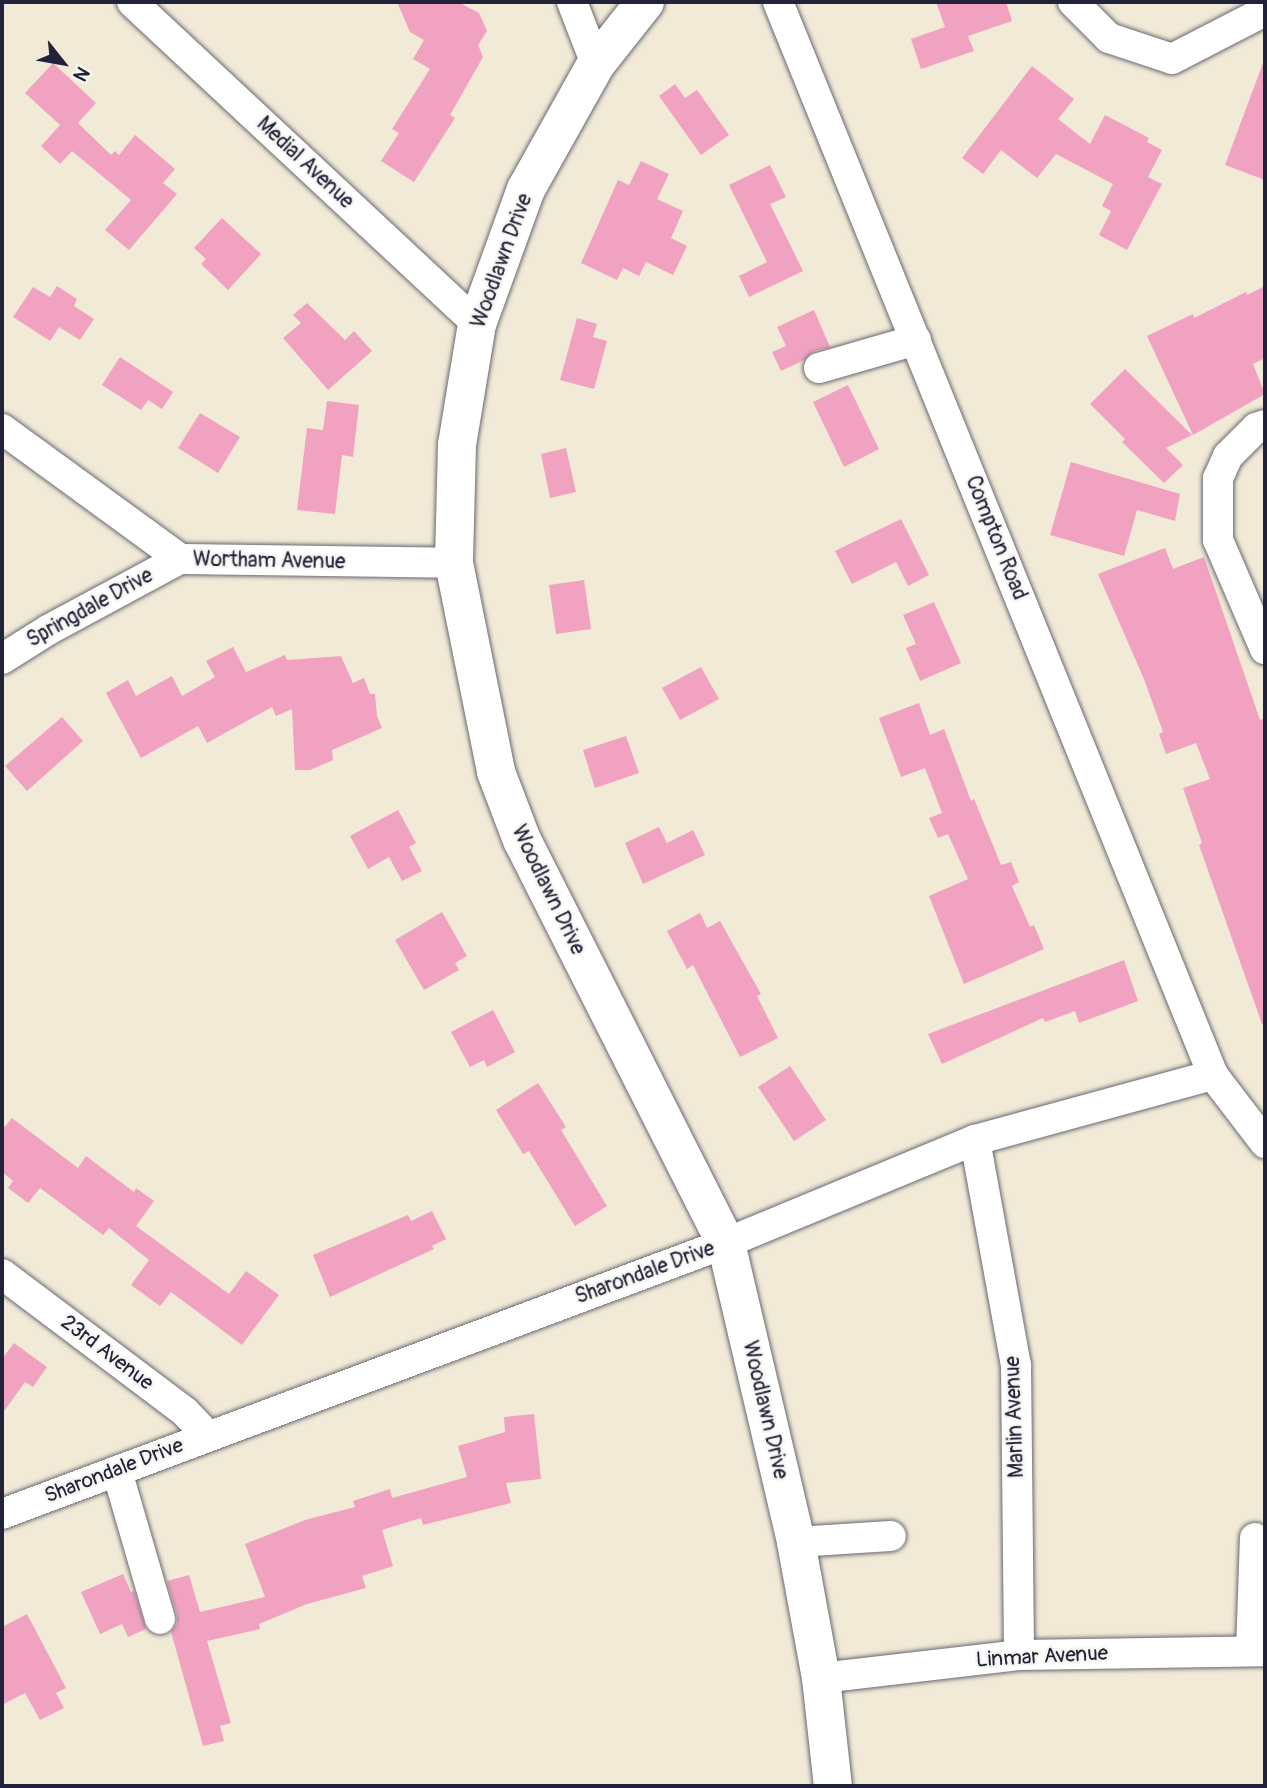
<!DOCTYPE html>
<html>
<head>
<meta charset="utf-8">
<style>
	body { margin:0 }
	#map { position:relative; width:1267px; height:1788px; overflow:hidden; background:#f1ead7; font-family:Pangolin,sans-serif }
	div>[style] { position:absolute }
	.building>* { inset:0; background:#f1a2c0 }
	.roads { filter:drop-shadow(0 0 2px #6a6872) drop-shadow(0 0 2px #6a6872) }
	.minor>* { height:30px; margin:-15px; padding:0 15px; transform-origin:15px; border-radius:15px; background:#fff }
	.major>* { height:38px; margin:-19px; padding:0 19px; transform-origin:19px; border-radius:19px; background:#fff }
	span { translate:-50% -50%; white-space:nowrap; text-align:center; line-height:1.15; -webkit-text-stroke:5px #f6f6f2; paint-order:stroke }
	.street-label { font-size:21px; color:#22223b }
	.frame { position:absolute; inset:0; border:4px solid #22223b; pointer-events:none }
	.north { position:absolute; left:28px; top:28px; width:70px; height:70px; -webkit-text-stroke:5px #f6f6f2; paint-order:stroke; rotate:121deg; font-size:19px; font-weight:700; line-height:28px; text-align:center; color:#22223b }
	.north::after { content:''; display:block; margin:auto; width:24px; height:32px; background:#22223b; clip-path:polygon(50% 0,100% 100%,50% 72%,0 100%) }
</style>
</head>
<body>
<div id="map">
	<div class="building">
		<i style="clip-path:polygon(397px 2px,458px 2px,479px 13px,487px 31px,478px 45px,483px 57px,450px 115px,455px 118px,414px 182px,381px 161px,399px 133px,392px 129px,430px 69px,413px 59px,424px 40px,410px 32px)"></i>
		<i style="clip-path:polygon(936px 2px,1006px 2px,1012px 21px,968px 36px,974px 51px,921px 69px,911px 39px,945px 27px)"></i>
		<i style="clip-path:polygon(53px 63px,96px 103px,78px 123px,111px 155px,115px 151px,119px 155px,135px 135px,175px 169px,163px 183px,177px 194px,129px 250px,105px 230px,131px 200px,72px 151px,60px 164px,41px 146px,60px 125px,25px 93px)"></i>
		<i style="clip-path:polygon(1263px 63px,1265px 64px,1265px 180px,1225px 165px)"></i>
		<i style="clip-path:polygon(1032px 66px,1074px 99px,1058px 119px,1090px 144px,1105px 115px,1149px 138px,1147px 142px,1162px 150px,1148px 177px,1162px 184px,1127px 250px,1099px 235px,1111px 211px,1102px 206px,1113px 184px,1056px 154px,1037px 178px,1001px 150px,983px 174px,962px 158px)"></i>
		<i style="clip-path:polygon(675px 84px,685px 98px,697px 90px,729px 135px,701px 155px,659px 96px)"></i>
		<i style="clip-path:polygon(641px 161px,669px 174px,657px 199px,683px 211px,671px 238px,687px 246px,673px 275px,646px 262px,639px 276px,623px 268px,617px 280px,581px 263px,618px 180px,629px 185px)"></i>
		<i style="clip-path:polygon(770px 165px,786px 197px,770px 204px,803px 271px,749px 297px,739px 276px,767px 262px,729px 185px)"></i>
		<i style="clip-path:polygon(222px 218px,261px 254px,228px 290px,201px 264px,206px 259px,194px 248px)"></i>
		<i style="clip-path:polygon(57px 286px,77px 299px,74px 306px,94px 319px,80px 340px,59px 327px,50px 341px,13px 317px,33px 287px,50px 297px)"></i>
		<i style="clip-path:polygon(1265px 286px,1265px 358px,1253px 364px,1265px 394px,1193px 435px,1147px 336px,1193px 314px,1194px 318px,1246px 292px,1247px 295px)"></i>
		<i style="clip-path:polygon(307px 303px,345px 340px,354px 331px,372px 351px,328px 390px,283px 338px,301px 323px,293px 315px)"></i>
		<i style="clip-path:polygon(814px 310px,830px 347px,814px 351px,804px 360px,781px 371px,772px 352px,786px 346px,777px 327px)"></i>
		<i style="clip-path:polygon(577px 318px,597px 324px,593px 337px,607px 341px,594px 389px,560px 380px)"></i>
		<i style="clip-path:polygon(120px 357px,173px 392px,162px 409px,148px 400px,141px 410px,102px 385px)"></i>
		<i style="clip-path:polygon(1125px 369px,1192px 435px,1166px 448px,1183px 465px,1164px 483px,1122px 442px,1125px 439px,1090px 404px)"></i>
		<i style="clip-path:polygon(848px 385px,879px 449px,844px 467px,813px 402px)"></i>
		<i style="clip-path:polygon(327px 401px,359px 405px,353px 457px,342px 455px,335px 514px,297px 510px,307px 428px,323px 430px)"></i>
		<i style="clip-path:polygon(200px 413px,240px 437px,218px 473px,178px 448px)"></i>
		<i style="clip-path:polygon(566px 448px,576px 492px,550px 498px,541px 454px)"></i>
		<i style="clip-path:polygon(1071px 462px,1180px 494px,1175px 521px,1137px 510px,1124px 556px,1050px 535px)"></i>
		<i style="clip-path:polygon(901px 519px,929px 575px,908px 586px,896px 562px,852px 584px,835px 551px)"></i>
		<i style="clip-path:polygon(1165px 548px,1173px 569px,1204px 557px,1260px 720px,1265px 718px,1265px 1023px,1262px 1024px,1199px 845px,1202px 843px,1183px 788px,1210px 779px,1196px 743px,1166px 754px,1159px 734px,1163px 732px,1144px 679px,1098px 574px)"></i>
		<i style="clip-path:polygon(584px 580px,591px 629px,556px 634px,549px 585px)"></i>
		<i style="clip-path:polygon(934px 602px,961px 663px,920px 681px,906px 648px,916px 644px,903px 615px)"></i>
		<i style="clip-path:polygon(233px 647px,246px 672px,285px 655px,287px 660px,341px 656px,353px 683px,364px 678px,370px 694px,375px 694px,377px 716px,382px 728px,332px 750px,333px 760px,310px 770px,295px 770px,292px 709px,276px 716px,272px 707px,207px 743px,198px 726px,141px 758px,106px 693px,128px 680px,136px 696px,172px 676px,182px 696px,215px 677px,206px 661px)"></i>
		<i style="clip-path:polygon(701px 667px,719px 699px,680px 720px,662px 688px)"></i>
		<i style="clip-path:polygon(919px 703px,930px 735px,944px 729px,971px 801px,974px 799px,1001px 865px,1011px 862px,1019px 882px,1012px 886px,1030px 927px,1034px 925px,1044px 949px,964px 984px,929px 896px,968px 879px,948px 834px,938px 838px,929px 818px,942px 813px,925px 768px,901px 777px,879px 718px)"></i>
		<i style="clip-path:polygon(62px 717px,83px 741px,27px 791px,5px 766px)"></i>
		<i style="clip-path:polygon(626px 736px,639px 773px,595px 788px,583px 750px)"></i>
		<i style="clip-path:polygon(398px 810px,416px 843px,409px 847px,422px 871px,402px 881px,389px 857px,368px 869px,350px 836px)"></i>
		<i style="clip-path:polygon(659px 827px,667px 843px,693px 830px,705px 855px,643px 884px,625px 843px)"></i>
		<i style="clip-path:polygon(442px 912px,467px 956px,455px 963px,459px 970px,424px 990px,395px 940px)"></i>
		<i style="clip-path:polygon(700px 913px,707px 928px,720px 921px,761px 994px,757px 996px,778px 1038px,740px 1057px,693px 965px,687px 969px,667px 931px)"></i>
		<i style="clip-path:polygon(1124px 960px,1138px 1001px,1079px 1023px,1075px 1011px,1045px 1022px,1043px 1018px,942px 1064px,928px 1034px)"></i>
		<i style="clip-path:polygon(493px 1010px,515px 1052px,487px 1067px,484px 1060px,470px 1067px,451px 1032px)"></i>
		<i style="clip-path:polygon(790px 1066px,826px 1120px,794px 1141px,758px 1087px)"></i>
		<i style="clip-path:polygon(538px 1083px,566px 1127px,561px 1130px,607px 1206px,575px 1226px,529px 1151px,523px 1154px,496px 1110px)"></i>
		<i style="clip-path:polygon(12px 1118px,78px 1168px,86px 1156px,134px 1192px,136px 1188px,154px 1201px,136px 1226px,229px 1294px,246px 1271px,279px 1295px,242px 1345px,171px 1292px,160px 1306px,131px 1285px,149px 1260px,109px 1228px,103px 1235px,40px 1188px,28px 1203px,8px 1188px,13px 1181px,2px 1172px,2px 1130px)"></i>
		<i style="clip-path:polygon(432px 1211px,446px 1239px,432px 1246px,434px 1249px,330px 1297px,313px 1255px,408px 1215px,411px 1221px)"></i>
		<i style="clip-path:polygon(14px 1343px,47px 1367px,33px 1387px,25px 1382px,2px 1414px,2px 1359px)"></i>
		<i style="clip-path:polygon(534px 1414px,541px 1479px,506px 1483px,511px 1503px,423px 1525px,421px 1518px,382px 1530px,393px 1566px,362px 1576px,366px 1588px,307px 1604px,259px 1624px,260px 1629px,207px 1641px,231px 1723px,220px 1726px,224px 1741px,203px 1746px,171px 1632px,177px 1624px,177px 1615px,167px 1581px,189px 1575px,200px 1612px,265px 1597px,245px 1544px,305px 1520px,355px 1507px,353px 1501px,390px 1489px,392px 1498px,467px 1477px,458px 1446px,505px 1432px,504px 1417px)"></i>
		<i style="clip-path:polygon(123px 1574px,131px 1592px,134px 1591px,146px 1629px,128px 1637px,122px 1624px,100px 1634px,81px 1592px)"></i>
		<i style="clip-path:polygon(27px 1614px,66px 1688px,56px 1693px,64px 1708px,40px 1720px,25px 1693px,2px 1705px,2px 1627px)"></i>
	</div>
	<div class="roads">
		<div class="minor">
			<i style="left:132px;top:2px;width:472px;rotate:43deg"></i>
			<i style="left:572px;top:2px;width:66px;rotate:68.8deg"></i>
			<i style="left:778px;top:2px;width:1158px;rotate:67.93deg"></i>
			<i style="left:1213px;top:1075px;width:86px;rotate:52.6deg"></i>
			<i style="left:1073px;top:2px;width:51px;rotate:45deg"></i>
			<i style="left:1109px;top:38px;width:66px;rotate:18.4deg"></i>
			<i style="left:1172px;top:59px;width:105px;rotate:-27.3deg"></i>
			<i style="left:819px;top:368px;width:101px;rotate:-16.1deg"></i>
			<i style="left:1265px;top:425px;width:9px;rotate:162deg"></i>
			<i style="left:1256px;top:428px;width:40px;rotate:135deg"></i>
			<i style="left:1228px;top:456px;width:24px;rotate:114deg"></i>
			<i style="left:1218px;top:478px;width:62px;rotate:90deg"></i>
			<i style="left:1218px;top:540px;width:119px;rotate:66.7deg"></i>
			<i style="left:2px;top:429px;width:220px;rotate:36.1deg"></i>
			<i style="left:180px;top:559px;width:274px;rotate:0.8deg"></i>
			<i style="left:2px;top:659px;width:54px;rotate:-32.2deg"></i>
			<i style="left:48px;top:630px;width:150px;rotate:-28.3deg"></i>
			<i style="left:975px;top:1140px;width:229px;rotate:79.7deg"></i>
			<i style="left:1016px;top:1365px;width:290px;rotate:89.4deg"></i>
			<i style="left:2px;top:1274px;width:229px;rotate:37deg"></i>
			<i style="left:185px;top:1412px;width:33px;rotate:46deg"></i>
			<i style="left:117px;top:1471px;width:154px;rotate:73.8deg"></i>
			<i style="left:2px;top:1514px;width:773px;rotate:-20.52deg"></i>
			<i style="left:726px;top:1243px;width:269px;rotate:-22.5deg"></i>
			<i style="left:975px;top:1140px;width:247px;rotate:-15.3deg"></i>
			<i style="left:796px;top:1542px;width:95px;rotate:-3.6deg"></i>
			<i style="left:1251px;top:1651px;width:113px;rotate:-88deg"></i>
			<i style="left:821px;top:1678px;width:199px;rotate:-6.6deg"></i>
			<i style="left:1019px;top:1655px;width:246px;rotate:-0.9deg"></i>
		</div>
		<div class="major">
			<i style="left:645px;top:2px;width:79px;rotate:128.3deg"></i>
			<i style="left:596px;top:64px;width:143px;rotate:119.2deg"></i>
			<i style="left:526px;top:189px;width:144px;rotate:109.9deg"></i>
			<i style="left:477px;top:324px;width:123px;rotate:99.4deg"></i>
			<i style="left:457px;top:445px;width:118px;rotate:91.5deg"></i>
			<i style="left:454px;top:563px;width:213px;rotate:78.6deg"></i>
			<i style="left:496px;top:772px;width:73px;rotate:69.1deg"></i>
			<i style="left:522px;top:840px;width:452px;rotate:63.2deg"></i>
			<i style="left:726px;top:1243px;width:307px;rotate:76.8deg"></i>
			<i style="left:796px;top:1542px;width:138px;rotate:79.6deg"></i>
			<i style="left:821px;top:1678px;width:109px;rotate:83.7deg"></i>
		</div>
	</div>
	<div class="street-label">
		<span style="left:305px;top:163px;rotate:43deg">Medial Avenue</span>
		<span style="left:502px;top:261px;rotate:-70deg">Woodlawn Drive</span>
		<span style="left:996px;top:538px;rotate:68deg">Compton Road</span>
		<span style="left:269px;top:561px;rotate:1deg">Wortham Avenue</span>
		<span style="left:90px;top:608px;rotate:-29deg">Springdale Drive</span>
		<span style="left:548px;top:890px;rotate:64deg">Woodlawn Drive</span>
		<span style="left:645px;top:1273px;rotate:-20deg">Sharondale Drive</span>
		<span style="left:107px;top:1353px;rotate:37deg">23rd Avenue</span>
		<span style="left:765px;top:1410px;rotate:77deg">Woodlawn Drive</span>
		<span style="left:1015px;top:1417px;rotate:-92deg">Marlin Avenue</span>
		<span style="left:114px;top:1471px;rotate:-21deg">Sharondale Drive</span>
		<span style="left:1042px;top:1657px;rotate:-3deg">Linmar Avenue</span>
	</div>
	<div class="frame"></div>
	<div class="north">N</div>
</div>
</body>
</html>
